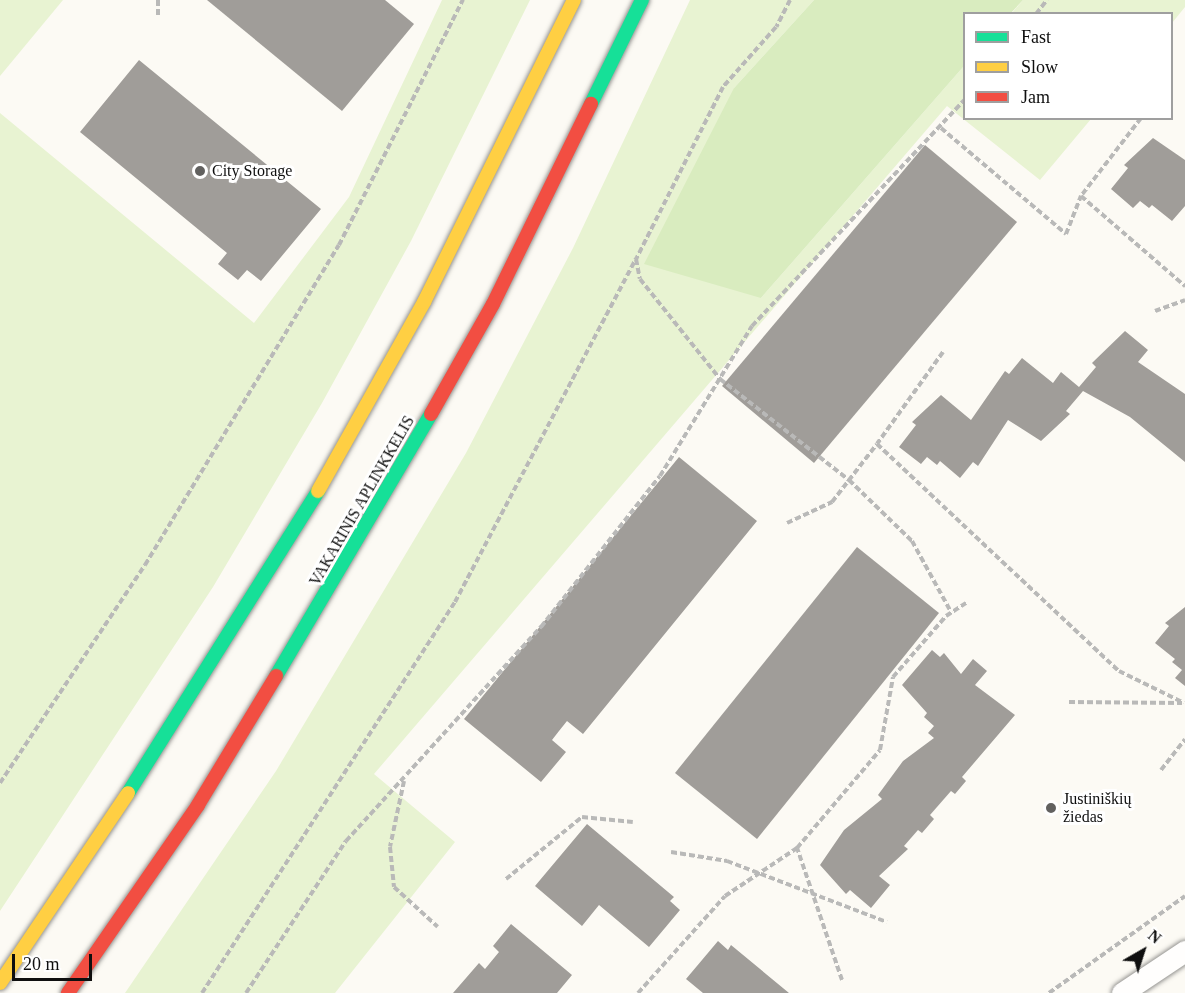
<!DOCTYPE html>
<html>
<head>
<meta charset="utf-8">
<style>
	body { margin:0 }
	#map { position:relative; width:1185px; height:993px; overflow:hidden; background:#fcfaf4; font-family:"Times New Roman",serif }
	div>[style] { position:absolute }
	.green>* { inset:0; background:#e8f3d2 }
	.forest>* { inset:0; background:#d9ecbf }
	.building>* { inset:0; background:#a09d99 }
	.path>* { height:4px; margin-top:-2px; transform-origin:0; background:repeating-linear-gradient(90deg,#b9b9b8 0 6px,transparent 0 9px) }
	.roads { filter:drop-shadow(0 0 2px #969592) drop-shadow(0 0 2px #969592) }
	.street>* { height:21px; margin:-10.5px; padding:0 10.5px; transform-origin:10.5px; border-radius:10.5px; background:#fffefd }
	.fast>* { height:14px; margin:-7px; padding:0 7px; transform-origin:7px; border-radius:7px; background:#16e098 }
	.slow>* { height:14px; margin:-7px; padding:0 7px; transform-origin:7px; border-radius:7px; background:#ffcf43 }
	.jam>* { height:14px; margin:-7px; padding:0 7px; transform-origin:7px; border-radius:7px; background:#f24e42 }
	.dots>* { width:16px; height:16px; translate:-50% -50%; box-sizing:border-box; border:3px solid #fff; border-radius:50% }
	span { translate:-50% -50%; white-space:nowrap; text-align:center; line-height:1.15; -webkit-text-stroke:6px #fff; paint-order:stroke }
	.poi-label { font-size:16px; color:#0f0f0f }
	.left { translate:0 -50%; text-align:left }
	.street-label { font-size:16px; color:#0f0f0f }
	.legend { position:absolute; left:963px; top:12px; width:210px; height:108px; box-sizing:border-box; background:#fff; border:2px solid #9f9f9f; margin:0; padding:8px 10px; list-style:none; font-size:18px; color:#0f0f0f }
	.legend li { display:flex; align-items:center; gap:12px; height:30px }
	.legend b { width:30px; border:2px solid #9f9f9f }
	.north { position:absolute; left:1113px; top:921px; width:60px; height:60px; -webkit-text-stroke:4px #fff; paint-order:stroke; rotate:39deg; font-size:16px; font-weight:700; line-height:24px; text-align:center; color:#0f0f0f }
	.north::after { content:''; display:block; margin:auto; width:21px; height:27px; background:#0f0f0f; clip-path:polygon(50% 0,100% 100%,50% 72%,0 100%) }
	.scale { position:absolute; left:12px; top:954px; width:80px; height:27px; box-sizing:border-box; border:3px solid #0f0f0f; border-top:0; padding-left:8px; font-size:18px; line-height:21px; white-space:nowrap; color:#0f0f0f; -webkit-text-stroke:4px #fff; paint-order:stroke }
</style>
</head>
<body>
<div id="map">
	<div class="green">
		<i style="clip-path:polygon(0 0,63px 0,0 76px)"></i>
		<i style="clip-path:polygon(442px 0,530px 0,411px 241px,322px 403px,213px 587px,0 911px,0 113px,254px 323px,349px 197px)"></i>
		<i style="clip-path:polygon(690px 0,814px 0,734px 88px,761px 298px,964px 66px,964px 118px,1091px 119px,1040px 180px,947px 106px,374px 774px,455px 842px,335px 993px,125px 993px,276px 771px,466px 453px,573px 248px)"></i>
		<i style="clip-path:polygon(1023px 0,1185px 0,1185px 7px,1172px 23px,1172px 14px,1011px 14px)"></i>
	</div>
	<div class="forest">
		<i style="clip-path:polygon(814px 0,1023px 0,1011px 13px,964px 14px,964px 66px,761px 298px,644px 264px,734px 88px)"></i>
	</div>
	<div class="building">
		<i style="clip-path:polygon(207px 0,385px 0,414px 24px,342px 111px)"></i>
		<i style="clip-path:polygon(139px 60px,321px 209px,261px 281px,247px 270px,238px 280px,218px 264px,227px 253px,80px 132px)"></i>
		<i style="clip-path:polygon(1153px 138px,1185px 160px,1185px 206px,1172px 221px,1152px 205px,1149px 208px,1140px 201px,1133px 208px,1111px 189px,1128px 168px,1124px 165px)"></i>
		<i style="clip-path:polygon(925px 145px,1017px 222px,814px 463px,722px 386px)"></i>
		<i style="clip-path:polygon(1125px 331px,1148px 350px,1138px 362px,1185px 394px,1185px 462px,1130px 417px,1083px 391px,1066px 411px,1070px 414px,1041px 441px,1008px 420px,978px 466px,973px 462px,960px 478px,940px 461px,937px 465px,927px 457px,921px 464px,899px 447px,916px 425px,912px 422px,941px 395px,971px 420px,1005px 371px,1009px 374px,1022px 358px,1053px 383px,1061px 372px,1079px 387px,1096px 367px,1092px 363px)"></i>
		<i style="clip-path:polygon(679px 457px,757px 521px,583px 734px,567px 721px,559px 731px,552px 740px,566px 752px,541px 782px,464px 719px)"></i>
		<i style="clip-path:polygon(857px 547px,939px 613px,757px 839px,675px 773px)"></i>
		<i style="clip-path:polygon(1185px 607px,1185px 686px,1175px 678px,1182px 670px,1172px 662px,1175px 659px,1155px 643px,1169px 626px,1165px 623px)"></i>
		<i style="clip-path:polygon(932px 650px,940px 657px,944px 653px,961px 674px,973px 659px,987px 671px,975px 685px,1015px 715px,962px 777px,966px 781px,955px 794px,951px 791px,930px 815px,934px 819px,922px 833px,918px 830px,904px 846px,908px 849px,879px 876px,890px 885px,871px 908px,850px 890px,846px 894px,820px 865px,844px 830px,882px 799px,878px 795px,903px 761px,934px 738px,928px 733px,934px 726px,924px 717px,927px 713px,902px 685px)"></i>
		<i style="clip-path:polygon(587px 824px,674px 897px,670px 901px,680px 910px,649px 947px,599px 905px,582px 926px,535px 886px)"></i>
		<i style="clip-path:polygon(511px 924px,572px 975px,557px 993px,453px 993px,479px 963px,485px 969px,499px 952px,493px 946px)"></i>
		<i style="clip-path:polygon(718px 941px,728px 950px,731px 945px,789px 993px,703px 993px,686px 979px)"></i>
	</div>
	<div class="path">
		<i style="left:158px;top:0;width:17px;rotate:90deg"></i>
		<i style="left:790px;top:0;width:30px;rotate:117deg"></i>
		<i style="left:776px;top:27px;width:80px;rotate:131.5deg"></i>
		<i style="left:723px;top:87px;width:193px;rotate:116.8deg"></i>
		<i style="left:636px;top:259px;width:20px;rotate:79deg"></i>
		<i style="left:640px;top:279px;width:128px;rotate:51.3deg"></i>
		<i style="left:720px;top:379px;width:164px;rotate:38.1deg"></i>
		<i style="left:849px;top:480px;width:88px;rotate:44.1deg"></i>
		<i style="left:912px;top:541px;width:81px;rotate:61.2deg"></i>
		<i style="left:1036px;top:14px;width:18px;rotate:-52deg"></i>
		<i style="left:1141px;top:118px;width:98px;rotate:127.6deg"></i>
		<i style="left:1081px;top:196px;width:138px;rotate:40.9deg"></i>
		<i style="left:941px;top:128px;width:164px;rotate:40.3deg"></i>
		<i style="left:1066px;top:234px;width:41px;rotate:-68.5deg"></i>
		<i style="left:1155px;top:311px;width:32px;rotate:-20deg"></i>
		<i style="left:943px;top:352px;width:113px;rotate:125.7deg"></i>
		<i style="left:877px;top:444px;width:332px;rotate:43.2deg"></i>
		<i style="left:1119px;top:671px;width:72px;rotate:26.2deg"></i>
		<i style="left:787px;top:523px;width:50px;rotate:-25deg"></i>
		<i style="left:832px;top:502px;width:73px;rotate:-52.2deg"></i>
		<i style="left:1069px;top:702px;width:113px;rotate:0.5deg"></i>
		<i style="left:1161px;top:770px;width:39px;rotate:-52deg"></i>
		<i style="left:404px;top:781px;width:67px;rotate:102deg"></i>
		<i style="left:390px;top:847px;width:40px;rotate:84.3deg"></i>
		<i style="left:394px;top:887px;width:59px;rotate:42.3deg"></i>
		<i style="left:0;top:783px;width:262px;rotate:-56.4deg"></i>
		<i style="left:145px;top:565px;width:374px;rotate:-58.8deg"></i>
		<i style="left:339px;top:245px;width:275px;rotate:-63.2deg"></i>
		<i style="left:671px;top:852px;width:57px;rotate:9.1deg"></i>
		<i style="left:727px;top:861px;width:171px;rotate:20.9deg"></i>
		<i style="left:506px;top:879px;width:98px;rotate:-39.2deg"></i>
		<i style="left:582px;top:817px;width:51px;rotate:5.6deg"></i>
		<i style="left:842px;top:980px;width:139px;rotate:-108.8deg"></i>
		<i style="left:797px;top:848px;width:128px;rotate:-49.7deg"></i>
		<i style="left:880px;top:750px;width:74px;rotate:-79.9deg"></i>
		<i style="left:893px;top:677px;width:81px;rotate:-49deg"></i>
		<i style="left:946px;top:616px;width:24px;rotate:-33deg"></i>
		<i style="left:202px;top:993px;width:466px;rotate:-57.1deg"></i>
		<i style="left:455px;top:602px;width:388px;rotate:-62.2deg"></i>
		<i style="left:246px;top:993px;width:182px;rotate:-56.7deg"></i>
		<i style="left:346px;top:841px;width:290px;rotate:-47.7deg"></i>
		<i style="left:541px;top:627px;width:192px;rotate:-51.8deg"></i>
		<i style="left:660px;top:476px;width:176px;rotate:-58.5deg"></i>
		<i style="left:752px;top:326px;width:310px;rotate:-46.8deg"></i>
		<i style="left:638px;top:993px;width:130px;rotate:-48.1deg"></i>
		<i style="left:725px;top:896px;width:87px;rotate:-33.7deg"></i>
		<i style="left:1049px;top:993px;width:167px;rotate:-35.5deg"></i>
	</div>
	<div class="roads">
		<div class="street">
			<i style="left:1122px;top:993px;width:76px;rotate:-33.7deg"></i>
		</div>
		<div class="fast">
			<i style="left:591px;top:104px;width:116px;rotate:-63.9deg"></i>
			<i style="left:276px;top:676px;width:304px;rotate:-59.4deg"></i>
			<i style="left:128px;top:793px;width:357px;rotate:-57.8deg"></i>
		</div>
		<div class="slow">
			<i style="left:318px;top:491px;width:217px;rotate:-60.7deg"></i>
			<i style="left:424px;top:302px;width:337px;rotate:-63.6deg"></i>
			<i style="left:0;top:983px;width:229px;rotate:-56deg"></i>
		</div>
		<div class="jam">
			<i style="left:431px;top:414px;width:126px;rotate:-60.6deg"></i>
			<i style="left:493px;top:304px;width:223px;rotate:-63.9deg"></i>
			<i style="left:68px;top:993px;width:229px;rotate:-55.3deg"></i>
			<i style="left:198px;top:805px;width:151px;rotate:-58.8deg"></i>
		</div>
	</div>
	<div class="dots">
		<i style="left:200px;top:171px;background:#62615f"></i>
		<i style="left:1051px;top:808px;background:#62615f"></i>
	</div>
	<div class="poi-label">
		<span class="left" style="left:212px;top:171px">City Storage</span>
		<span class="left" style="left:1063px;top:808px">Justiniškių<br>žiedas</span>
	</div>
	<div class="street-label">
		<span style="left:362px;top:501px;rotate:-60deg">VAKARINIS APLINKKELIS</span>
	</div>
	<ul class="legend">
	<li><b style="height:8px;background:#16e098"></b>Fast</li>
	<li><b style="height:8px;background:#ffcf43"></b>Slow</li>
	<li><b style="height:8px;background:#f24e42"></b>Jam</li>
	</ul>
	<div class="north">N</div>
	<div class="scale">20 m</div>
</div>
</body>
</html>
